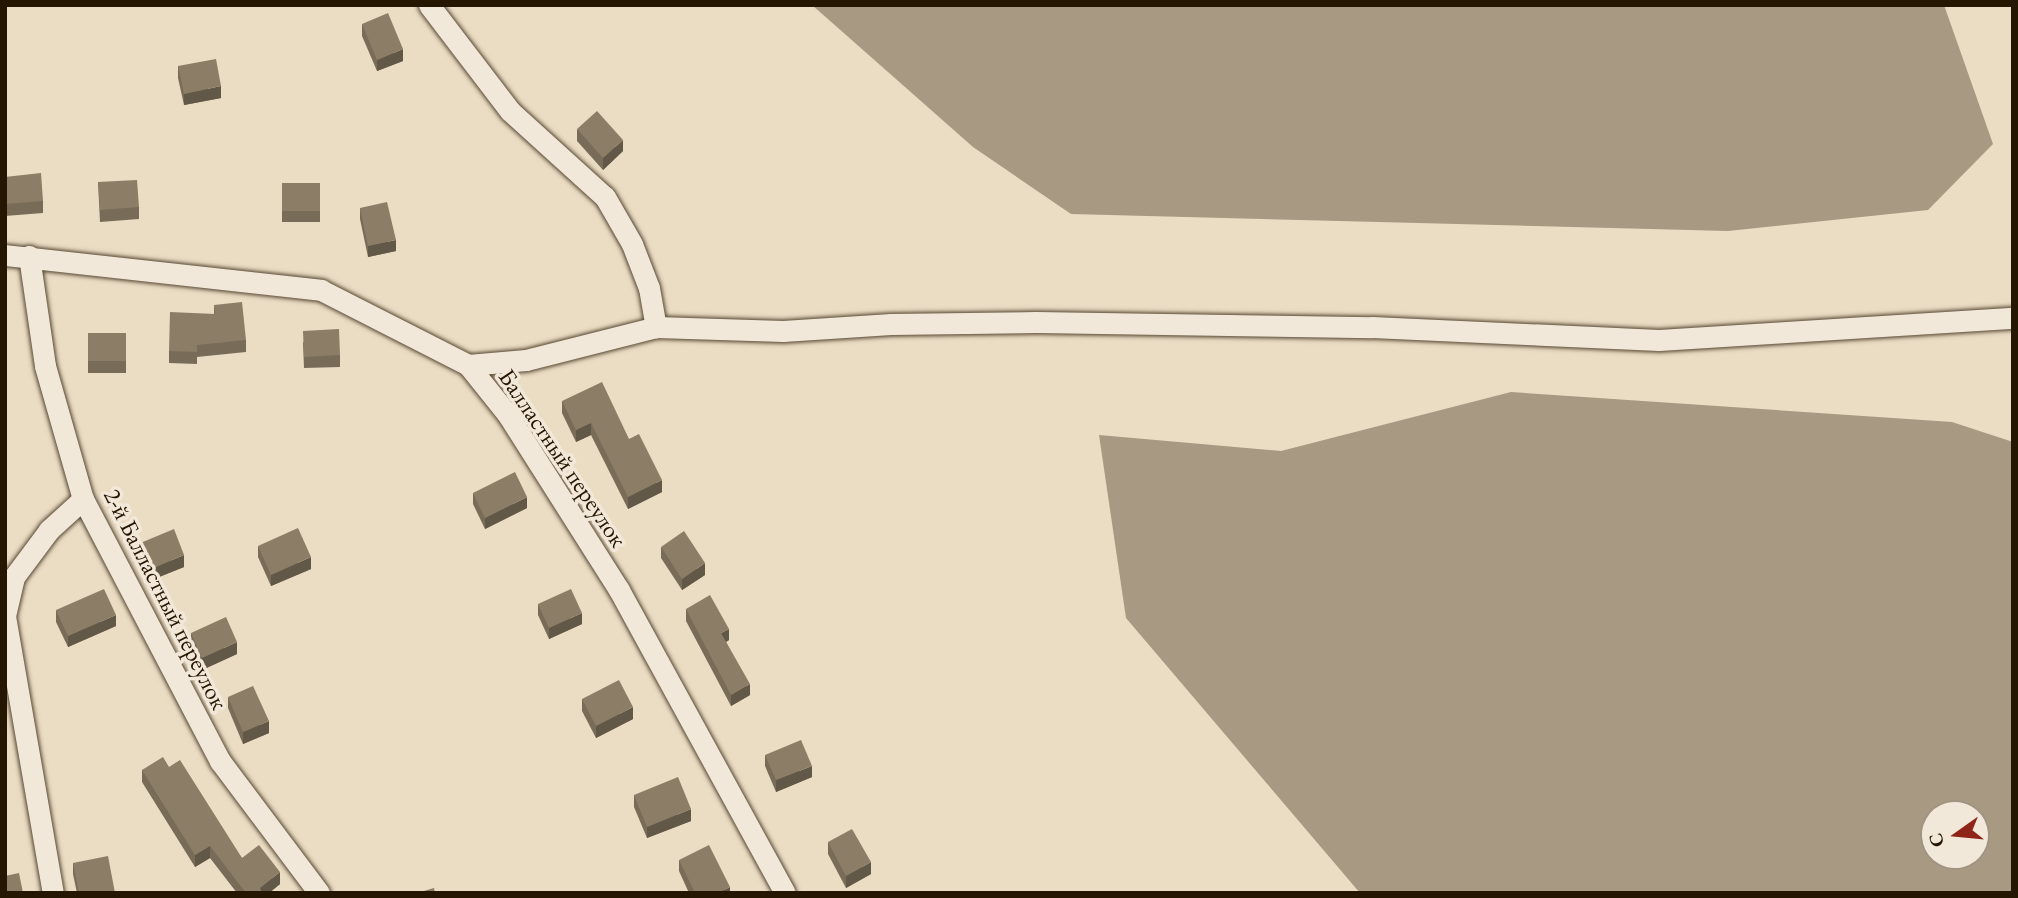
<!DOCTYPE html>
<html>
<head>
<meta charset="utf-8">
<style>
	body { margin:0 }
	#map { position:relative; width:2018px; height:898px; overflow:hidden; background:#ebdcc4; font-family:"EB Garamond",serif }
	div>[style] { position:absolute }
	.water>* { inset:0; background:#a89982 }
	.roads { filter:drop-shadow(0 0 2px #564832) drop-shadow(0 0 2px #564832) }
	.minor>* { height:21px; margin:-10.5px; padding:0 10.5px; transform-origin:10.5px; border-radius:10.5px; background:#f2e8d9 }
	.wall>* { inset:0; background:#786c58 }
	.shaded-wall>* { inset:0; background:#625847 }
	.building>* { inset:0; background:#8c7d66 }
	span { translate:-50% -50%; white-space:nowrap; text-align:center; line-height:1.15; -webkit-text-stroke:7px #f2e8d9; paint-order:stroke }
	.street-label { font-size:24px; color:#251601 }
	.frame { position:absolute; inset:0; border:7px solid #251601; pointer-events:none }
	.north { position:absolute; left:1920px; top:800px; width:70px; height:70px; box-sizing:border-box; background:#f2e8d9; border:2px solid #a09483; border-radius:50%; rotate:255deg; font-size:19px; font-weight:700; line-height:28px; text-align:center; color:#251601 }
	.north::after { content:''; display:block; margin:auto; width:24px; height:32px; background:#8f2418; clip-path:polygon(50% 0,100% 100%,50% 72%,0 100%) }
</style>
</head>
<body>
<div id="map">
	<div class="water">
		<i style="clip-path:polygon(812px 5px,1944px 5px,1993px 144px,1928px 210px,1728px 231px,1071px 214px,973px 147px)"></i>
		<i style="clip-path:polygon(evenodd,1511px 392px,1952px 422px,2013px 442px,2013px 893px,1360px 893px,1126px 618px,1099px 435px,1281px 451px,1511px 392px,1934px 814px,1976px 814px,1976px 856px,1934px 856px,1934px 814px)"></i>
	</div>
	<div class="roads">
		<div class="minor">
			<i style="left:429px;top:5px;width:133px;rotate:52.6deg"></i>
			<i style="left:510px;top:111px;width:128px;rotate:42.2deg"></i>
			<i style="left:605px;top:197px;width:54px;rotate:60.1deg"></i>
			<i style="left:632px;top:244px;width:47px;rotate:68.9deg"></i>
			<i style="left:649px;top:288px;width:40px;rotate:80deg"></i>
			<i style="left:5px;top:255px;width:318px;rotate:6.3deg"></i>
			<i style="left:321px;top:290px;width:165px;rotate:27deg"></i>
			<i style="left:468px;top:365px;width:64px;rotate:51.3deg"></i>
			<i style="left:508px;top:415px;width:207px;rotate:57.6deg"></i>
			<i style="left:619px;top:590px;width:345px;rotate:61.3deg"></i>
			<i style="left:29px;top:256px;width:111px;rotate:81.7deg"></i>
			<i style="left:45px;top:366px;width:138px;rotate:74.1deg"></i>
			<i style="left:83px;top:499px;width:296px;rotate:62.4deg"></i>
			<i style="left:220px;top:761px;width:165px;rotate:53.1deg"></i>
			<i style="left:468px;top:365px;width:58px;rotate:-4.9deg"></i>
			<i style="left:526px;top:360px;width:134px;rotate:-14.2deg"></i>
			<i style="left:656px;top:327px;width:127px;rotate:1.8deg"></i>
			<i style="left:783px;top:331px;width:108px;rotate:-3.7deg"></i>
			<i style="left:891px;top:324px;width:145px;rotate:-0.8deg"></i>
			<i style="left:1036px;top:322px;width:336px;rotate:0.9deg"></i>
			<i style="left:1372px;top:327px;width:287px;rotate:2.6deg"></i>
			<i style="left:1659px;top:340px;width:355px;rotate:-3.6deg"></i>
			<i style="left:5px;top:616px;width:281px;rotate:80.2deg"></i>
			<i style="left:5px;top:616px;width:40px;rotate:-77deg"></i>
			<i style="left:14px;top:577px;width:59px;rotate:-53.3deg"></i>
			<i style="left:49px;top:530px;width:46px;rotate:-42.4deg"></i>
		</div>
	</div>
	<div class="wall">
		<i style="clip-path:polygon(362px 24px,403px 61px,377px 71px,362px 36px)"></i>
		<i style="clip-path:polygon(178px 66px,221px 98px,184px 105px,178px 78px)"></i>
		<i style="clip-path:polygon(577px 129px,623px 151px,603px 170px,577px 141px)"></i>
		<i style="clip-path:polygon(5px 177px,43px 201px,43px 213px,5px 216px)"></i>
		<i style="clip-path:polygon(98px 182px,139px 207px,139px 219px,100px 222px)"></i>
		<i style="clip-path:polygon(282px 183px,320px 183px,320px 222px,282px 222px)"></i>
		<i style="clip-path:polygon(360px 208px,396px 251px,368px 257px,360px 219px)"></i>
		<i style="clip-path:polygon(214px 305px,246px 340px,246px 352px,197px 357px,197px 364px,169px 363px,169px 351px,214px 314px)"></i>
		<i style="clip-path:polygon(88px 333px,126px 333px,126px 373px,88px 373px)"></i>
		<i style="clip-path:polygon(303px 342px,340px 355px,340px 367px,304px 368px)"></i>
		<i style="clip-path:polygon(562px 401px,629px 439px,662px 492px,628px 509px,591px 435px,576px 442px,562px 413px)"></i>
		<i style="clip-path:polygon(473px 493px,527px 508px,485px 529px,473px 504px)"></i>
		<i style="clip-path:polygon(138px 544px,184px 567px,149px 581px,138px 555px)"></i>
		<i style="clip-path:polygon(258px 546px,311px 569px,271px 586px,258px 557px)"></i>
		<i style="clip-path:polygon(661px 547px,705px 575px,682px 590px,661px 558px)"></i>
		<i style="clip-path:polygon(538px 604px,582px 624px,549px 639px,538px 615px)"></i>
		<i style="clip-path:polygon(686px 609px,729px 640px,726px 642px,750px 695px,731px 706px,686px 621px)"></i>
		<i style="clip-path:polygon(56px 610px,116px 626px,68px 647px,56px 622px)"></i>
		<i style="clip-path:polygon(191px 633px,237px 654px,202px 670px,191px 644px)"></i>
		<i style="clip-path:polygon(228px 697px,269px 733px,243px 744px,228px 708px)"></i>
		<i style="clip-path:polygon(582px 699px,633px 719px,596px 738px,582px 711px)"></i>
		<i style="clip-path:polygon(765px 755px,812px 777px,776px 792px,765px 766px)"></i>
		<i style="clip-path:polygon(169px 767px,242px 858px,280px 884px,269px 893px,237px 893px,210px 858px,195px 867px,142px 782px,142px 770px)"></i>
		<i style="clip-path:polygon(634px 795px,691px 821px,647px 838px,634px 807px)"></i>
		<i style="clip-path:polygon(828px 842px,871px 874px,846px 888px,828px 854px)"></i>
		<i style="clip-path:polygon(679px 860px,730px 893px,689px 893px,679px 871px)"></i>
		<i style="clip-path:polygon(73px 863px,115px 893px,77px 893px,73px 874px)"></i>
	</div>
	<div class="shaded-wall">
		<i style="clip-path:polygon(403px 49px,403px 61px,377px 71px,377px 60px)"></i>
		<i style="clip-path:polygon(221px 86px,221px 98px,184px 105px,184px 94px)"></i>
		<i style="clip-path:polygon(623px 140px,623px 151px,603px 170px,603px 158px)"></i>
		<i style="clip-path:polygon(396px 240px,396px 251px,368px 257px,368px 246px)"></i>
		<i style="clip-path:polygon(591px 423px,591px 435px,576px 442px,576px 430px)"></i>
		<i style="clip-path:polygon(662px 480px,662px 492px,628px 509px,628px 497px)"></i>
		<i style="clip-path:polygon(527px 497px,527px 508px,485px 529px,485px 518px)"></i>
		<i style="clip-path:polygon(184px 555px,184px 567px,149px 581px,149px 570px)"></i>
		<i style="clip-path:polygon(311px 557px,311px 569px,271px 586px,271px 575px)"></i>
		<i style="clip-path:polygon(705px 563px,705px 575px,682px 590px,682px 579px)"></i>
		<i style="clip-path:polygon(582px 613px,582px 624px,549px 639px,549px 628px)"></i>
		<i style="clip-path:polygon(116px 615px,116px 626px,68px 647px,68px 636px)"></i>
		<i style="clip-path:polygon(729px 629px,729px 640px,721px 645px,721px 633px)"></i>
		<i style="clip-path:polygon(237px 642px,237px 654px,202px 670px,202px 658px)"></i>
		<i style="clip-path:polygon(750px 684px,750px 695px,731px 706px,731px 695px)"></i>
		<i style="clip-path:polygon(633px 707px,633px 719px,596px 738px,596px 726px)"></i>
		<i style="clip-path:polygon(269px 721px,269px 733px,243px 744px,243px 732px)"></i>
		<i style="clip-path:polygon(812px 766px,812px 777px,776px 792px,776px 780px)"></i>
		<i style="clip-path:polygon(691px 809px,691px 821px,647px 838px,647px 827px)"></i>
		<i style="clip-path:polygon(210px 846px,210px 858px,195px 867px,195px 855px)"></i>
		<i style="clip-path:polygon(871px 862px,871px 874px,846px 888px,846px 876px)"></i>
		<i style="clip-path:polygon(280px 872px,280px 884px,269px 893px,260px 893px,260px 888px)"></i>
		<i style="clip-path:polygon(730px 887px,730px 893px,718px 893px)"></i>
	</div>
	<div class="building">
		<i style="clip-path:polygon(388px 13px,403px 49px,377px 60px,362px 24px)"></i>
		<i style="clip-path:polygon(216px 59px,221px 86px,184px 94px,178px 66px)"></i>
		<i style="clip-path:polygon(597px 111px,623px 140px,603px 158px,577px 129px)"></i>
		<i style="clip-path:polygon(41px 173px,43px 201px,5px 204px,5px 177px)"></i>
		<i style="clip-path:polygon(137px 180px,139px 207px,100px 210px,98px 182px)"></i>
		<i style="clip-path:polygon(282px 183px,320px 183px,320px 211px,282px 211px)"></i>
		<i style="clip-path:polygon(387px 202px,396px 240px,368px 246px,360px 208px)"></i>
		<i style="clip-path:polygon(242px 302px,246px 340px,197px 345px,197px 352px,169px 351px,170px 312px,215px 314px,214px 305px)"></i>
		<i style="clip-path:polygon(339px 329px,340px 355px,304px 357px,303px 331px)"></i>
		<i style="clip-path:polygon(88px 333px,126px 333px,126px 361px,88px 361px)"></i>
		<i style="clip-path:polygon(602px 382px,629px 439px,639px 434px,662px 480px,628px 497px,591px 423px,576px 430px,562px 401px)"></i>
		<i style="clip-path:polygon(515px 472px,527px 497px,485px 518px,473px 493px)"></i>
		<i style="clip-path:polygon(298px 528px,311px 557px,271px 575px,258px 546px)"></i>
		<i style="clip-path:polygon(174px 529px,184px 555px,149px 570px,138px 544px)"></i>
		<i style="clip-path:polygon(684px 531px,705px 563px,682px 579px,661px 547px)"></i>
		<i style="clip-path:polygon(104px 589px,116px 615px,68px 636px,56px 610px)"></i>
		<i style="clip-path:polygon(571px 589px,582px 613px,549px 628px,538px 604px)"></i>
		<i style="clip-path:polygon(710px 595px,729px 629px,721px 633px,750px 684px,731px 695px,686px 609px)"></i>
		<i style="clip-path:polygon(226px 617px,237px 642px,202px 658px,191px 633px)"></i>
		<i style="clip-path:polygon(619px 680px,633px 707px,596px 726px,582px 699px)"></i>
		<i style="clip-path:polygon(253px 686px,269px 721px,243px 732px,228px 697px)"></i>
		<i style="clip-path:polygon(801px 740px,812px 766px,776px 780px,765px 755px)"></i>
		<i style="clip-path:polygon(163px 757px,169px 767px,180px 760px,242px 858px,259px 845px,280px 872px,260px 888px,262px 893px,246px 893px,210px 846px,195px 855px,142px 770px)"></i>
		<i style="clip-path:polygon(678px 777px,691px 809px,647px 827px,634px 795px)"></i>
		<i style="clip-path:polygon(852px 829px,871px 862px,846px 876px,828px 842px)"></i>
		<i style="clip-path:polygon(709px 845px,730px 887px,718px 893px,695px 893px,679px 860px)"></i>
		<i style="clip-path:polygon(108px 856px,115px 893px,79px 893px,73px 863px)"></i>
		<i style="clip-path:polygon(19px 873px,23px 893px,5px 893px,5px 876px)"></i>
		<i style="clip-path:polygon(434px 888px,435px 893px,417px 893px)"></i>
	</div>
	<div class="street-label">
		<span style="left:563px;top:458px;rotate:56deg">Балластный переулок</span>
		<span style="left:166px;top:599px;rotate:63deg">2-й Балластный переулок</span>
	</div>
	<div class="frame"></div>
	<div class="north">С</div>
</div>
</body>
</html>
